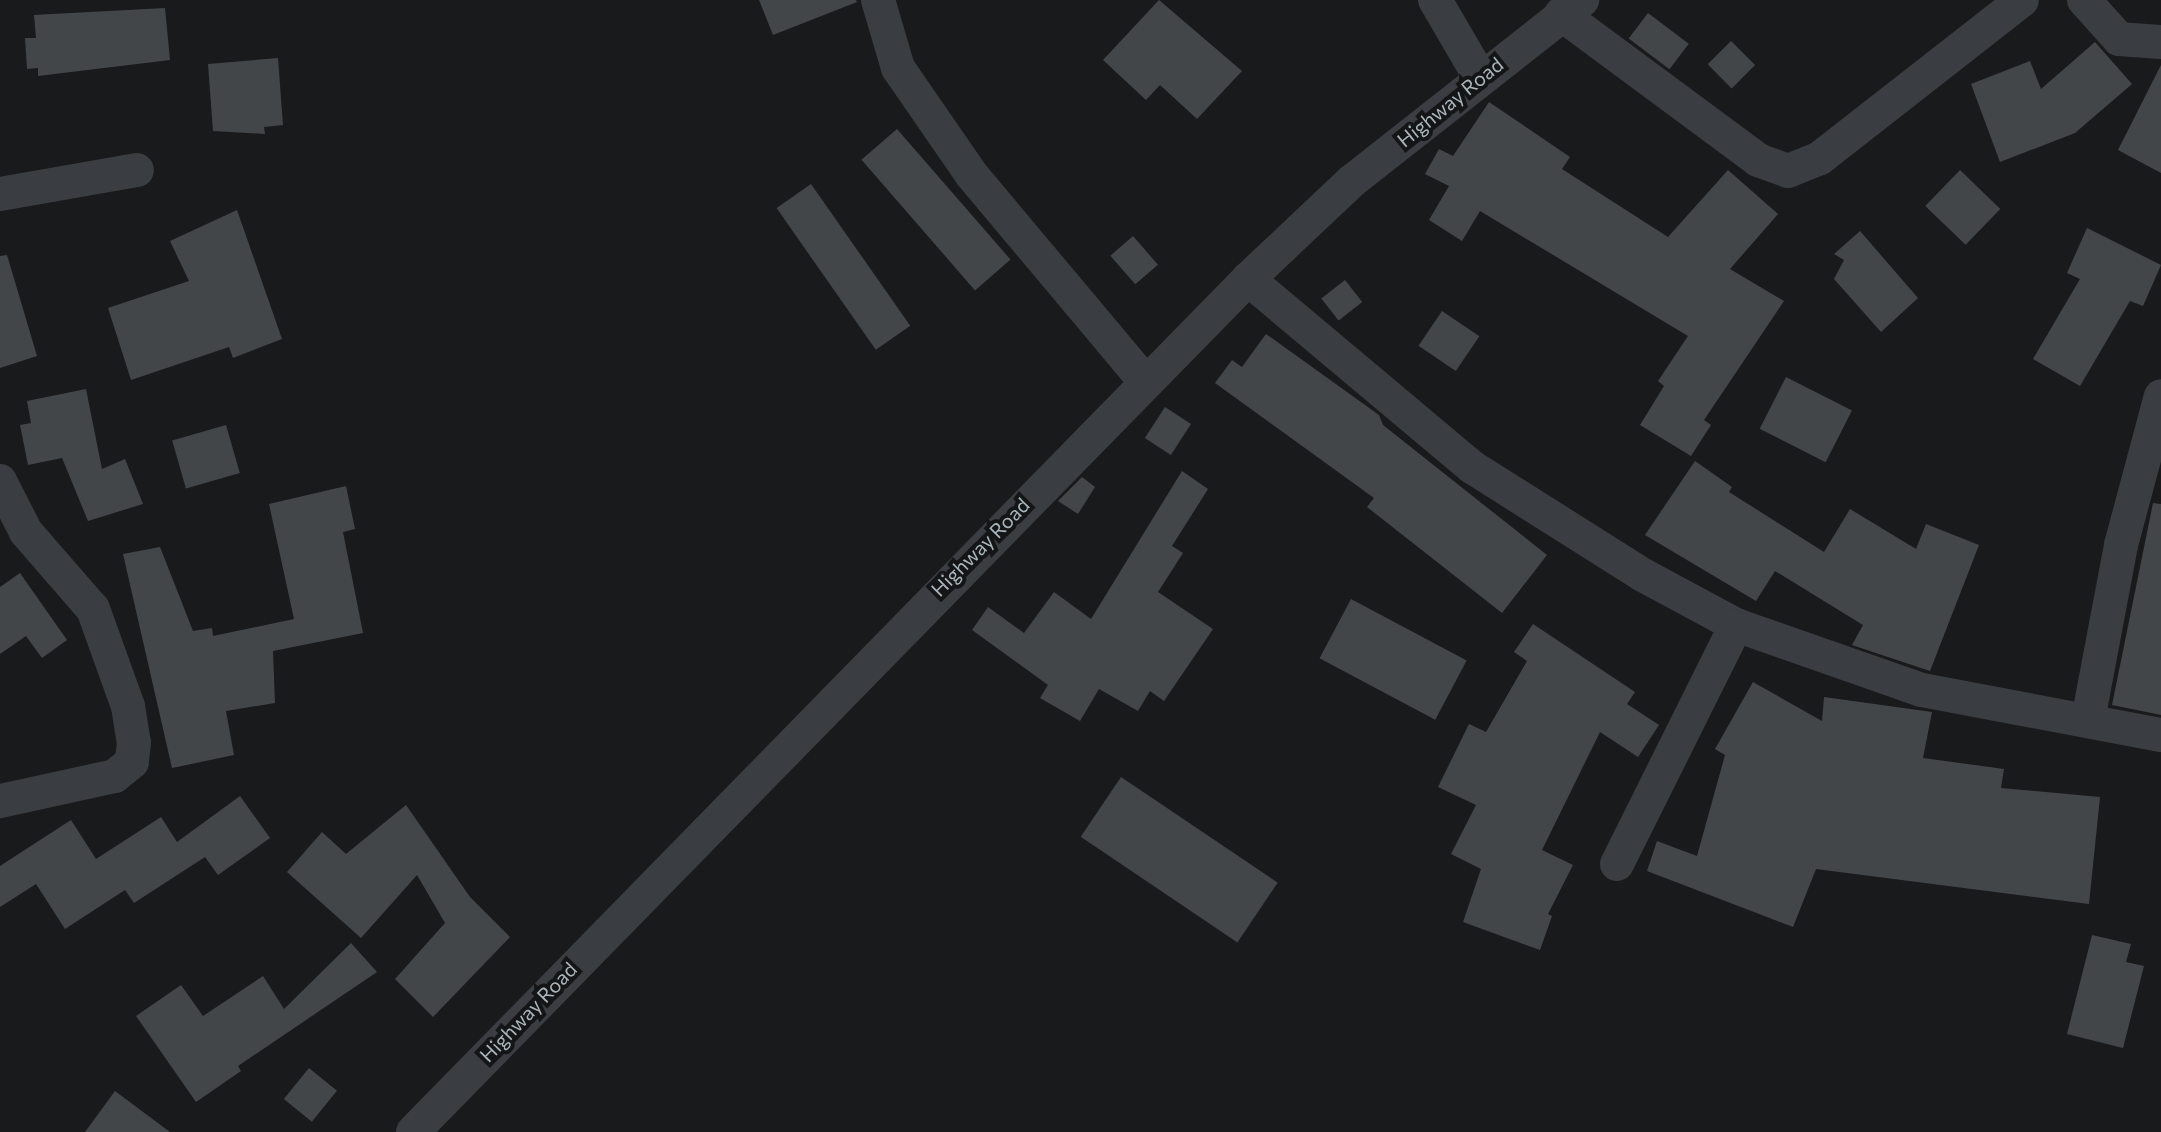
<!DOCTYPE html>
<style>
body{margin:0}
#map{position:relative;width:2161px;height:1132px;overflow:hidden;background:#191a1c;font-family:Commissioner,sans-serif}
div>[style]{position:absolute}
.building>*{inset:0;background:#434649;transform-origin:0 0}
.minor>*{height:34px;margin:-17px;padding:0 17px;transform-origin:17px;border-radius:17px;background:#3a3d41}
span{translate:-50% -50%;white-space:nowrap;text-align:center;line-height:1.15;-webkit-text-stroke:8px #141517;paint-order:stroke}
.street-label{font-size:20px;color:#aab6bc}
</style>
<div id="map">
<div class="building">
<i style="clip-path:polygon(759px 0,856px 0,857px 2px,773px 35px)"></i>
<i style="clip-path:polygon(1159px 0,1242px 71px,1197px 119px,1160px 85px,1146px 100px,1103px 60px)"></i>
<i style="clip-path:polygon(165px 8px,170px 60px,38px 76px,38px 68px,27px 69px,25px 38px,36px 38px,34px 15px)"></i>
<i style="left:1648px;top:13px;width:51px;height:32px;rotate:37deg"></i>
<i style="left:1731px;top:41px;width:34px;height:33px;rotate:45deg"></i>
<i style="clip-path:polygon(2095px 42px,2132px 84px,2075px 133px,2000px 162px,1971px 84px,2030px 61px,2041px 89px)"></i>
<i style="clip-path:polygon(278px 58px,283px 125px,264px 127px,265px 134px,213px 131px,208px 64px)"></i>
<i style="clip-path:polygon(2161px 65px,2161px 173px,2118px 150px)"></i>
<i style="clip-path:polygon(1489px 102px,1570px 157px,1562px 169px,1668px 237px,1728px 170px,1778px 214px,1730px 269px,1784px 301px,1704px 420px,1711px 425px,1691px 456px,1640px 425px,1664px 386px,1658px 381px,1688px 336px,1480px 211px,1462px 241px,1429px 220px,1449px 186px,1425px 174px,1439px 149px,1453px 156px)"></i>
<i style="left:897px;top:129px;width:173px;height:47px;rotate:49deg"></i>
<i style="left:1960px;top:170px;width:56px;height:50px;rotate:44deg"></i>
<i style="left:811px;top:184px;width:173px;height:42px;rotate:55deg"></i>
<i style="clip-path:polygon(237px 210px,282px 339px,233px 358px,229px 347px,131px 380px,108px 308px,189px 281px,170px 241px)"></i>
<i style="clip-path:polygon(2087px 228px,2161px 265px,2143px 306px,2130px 301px,2080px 386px,2033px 359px,2080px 279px,2067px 273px)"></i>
<i style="clip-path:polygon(1860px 231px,1918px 298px,1881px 332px,1834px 279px,1844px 260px,1834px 254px)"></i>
<i style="left:1133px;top:236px;width:38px;height:30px;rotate:49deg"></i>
<i style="clip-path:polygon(7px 255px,37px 356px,0 368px,0 256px)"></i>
<i style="left:1345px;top:280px;width:28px;height:30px;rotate:52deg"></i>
<i style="left:1442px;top:311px;width:45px;height:42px;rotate:34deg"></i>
<i style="clip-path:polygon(1266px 334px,1379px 415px,1383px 425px,1547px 555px,1502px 613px,1367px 507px,1374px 498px,1215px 383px,1232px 360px,1242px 367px)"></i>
<i style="left:1786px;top:377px;width:74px;height:58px;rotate:27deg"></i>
<i style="clip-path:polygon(86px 389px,102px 469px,125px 459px,143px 504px,88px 521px,62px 458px,28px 465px,20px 425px,31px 423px,27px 401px)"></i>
<i style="left:1165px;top:407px;width:31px;height:37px;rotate:33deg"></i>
<i style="left:226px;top:425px;width:50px;height:56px;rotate:74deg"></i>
<i style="clip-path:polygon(1695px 461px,1732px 487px,1729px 492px,1824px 552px,1850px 509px,1916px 549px,1926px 524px,1979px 545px,1930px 671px,1852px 645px,1863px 625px,1775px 571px,1756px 601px,1645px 535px)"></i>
<i style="clip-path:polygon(1182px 471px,1208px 489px,1172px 546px,1183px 553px,1158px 592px,1213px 629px,1164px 701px,1150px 691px,1138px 711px,1099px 689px,1080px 721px,1040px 698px,1048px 685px,972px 630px,988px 607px,1024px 633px,1054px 592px,1091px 619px)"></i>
<i style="clip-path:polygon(1082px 477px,1095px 487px,1078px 514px,1058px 501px)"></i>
<i style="clip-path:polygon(346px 486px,355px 529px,343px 532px,363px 633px,273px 651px,275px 703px,226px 711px,234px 755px,172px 768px,123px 554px,160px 547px,193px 631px,212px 628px,213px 636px,294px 619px,269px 504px)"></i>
<i style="clip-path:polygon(2153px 503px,2161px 504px,2161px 715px,2112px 705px)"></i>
<i style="clip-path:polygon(20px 573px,67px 640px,42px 658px,26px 636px,0 654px,0 587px)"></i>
<i style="left:1351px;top:599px;width:131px;height:67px;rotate:28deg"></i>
<i style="clip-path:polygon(1533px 624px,1635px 692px,1627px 704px,1659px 725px,1638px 757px,1600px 732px,1542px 850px,1573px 865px,1548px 914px,1552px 916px,1540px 950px,1463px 922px,1481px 869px,1451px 854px,1476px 805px,1438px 787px,1469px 724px,1486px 732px,1527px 661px,1514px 652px)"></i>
<i style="clip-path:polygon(1753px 682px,1822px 721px,1824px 697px,1932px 712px,1923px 758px,2004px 769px,2001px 788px,2100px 797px,2089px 904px,1816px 869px,1793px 927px,1647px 871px,1657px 841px,1697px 856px,1725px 755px,1715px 749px)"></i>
<i style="left:1121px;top:777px;width:189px;height:72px;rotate:34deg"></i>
<i style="clip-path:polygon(240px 796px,270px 838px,218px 875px,205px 857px,134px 903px,125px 890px,65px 929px,36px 884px,0 907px,0 866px,71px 820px,96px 859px,161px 817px,177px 842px)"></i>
<i style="clip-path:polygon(406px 805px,470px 897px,510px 937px,433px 1017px,395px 979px,445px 923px,417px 875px,361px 938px,287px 872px,322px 832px,346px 854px)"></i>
<i style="clip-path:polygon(2092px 935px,2131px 944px,2126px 962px,2144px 966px,2123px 1048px,2067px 1034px)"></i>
<i style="clip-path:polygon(351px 943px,377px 972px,238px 1066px,241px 1071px,196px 1102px,136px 1016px,181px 985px,203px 1016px,263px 976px,284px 1009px)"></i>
<i style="left:309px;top:1068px;width:36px;height:40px;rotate:39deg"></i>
<i style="clip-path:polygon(115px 1091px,170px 1132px,85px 1132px)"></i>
</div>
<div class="minor">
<i style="left:878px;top:0;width:71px;rotate:73.6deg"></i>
<i style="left:898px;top:68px;width:129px;rotate:55.4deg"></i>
<i style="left:971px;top:174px;width:270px;rotate:50deg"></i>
<i style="left:1435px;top:0;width:89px;rotate:59.7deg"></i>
<i style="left:2084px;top:0;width:52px;rotate:48.1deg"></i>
<i style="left:2119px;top:39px;width:42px;rotate:4.1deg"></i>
<i style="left:1561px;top:14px;width:245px;rotate:36.5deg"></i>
<i style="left:1758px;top:160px;width:32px;rotate:20deg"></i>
<i style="left:1788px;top:171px;width:35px;rotate:-22deg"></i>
<i style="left:1820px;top:158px;width:256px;rotate:-38deg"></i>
<i style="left:0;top:194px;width:139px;rotate:-9.9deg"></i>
<i style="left:1248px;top:279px;width:292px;rotate:40deg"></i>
<i style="left:1472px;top:467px;width:202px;rotate:32.3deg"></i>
<i style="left:1643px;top:575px;width:106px;rotate:28.3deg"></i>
<i style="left:1736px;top:625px;width:197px;rotate:19.3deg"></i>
<i style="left:1922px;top:690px;width:243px;rotate:10.7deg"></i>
<i style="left:0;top:481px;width:57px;rotate:63deg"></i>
<i style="left:26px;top:532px;width:102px;rotate:49deg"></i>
<i style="left:93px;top:609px;width:103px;rotate:70.2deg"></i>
<i style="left:128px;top:706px;width:36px;rotate:81deg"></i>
<i style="left:134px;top:742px;width:20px;rotate:96deg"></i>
<i style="left:132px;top:762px;width:22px;rotate:141deg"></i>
<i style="left:115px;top:776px;width:118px;rotate:167.7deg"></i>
<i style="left:2088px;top:720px;width:178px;rotate:-79.3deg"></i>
<i style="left:2121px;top:545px;width:154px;rotate:-75deg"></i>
<i style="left:1617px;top:864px;width:267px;rotate:-63.5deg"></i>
<i style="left:413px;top:1132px;width:1194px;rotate:-45.61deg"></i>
<i style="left:1248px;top:279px;width:143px;rotate:-43.3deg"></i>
<i style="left:1352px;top:181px;width:293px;rotate:-38.2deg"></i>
</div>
<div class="street-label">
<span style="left:1450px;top:102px;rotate:-39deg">Highway Road</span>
<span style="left:980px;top:547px;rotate:-45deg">Highway Road</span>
<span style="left:528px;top:1012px;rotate:-46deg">Highway Road</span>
</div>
</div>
